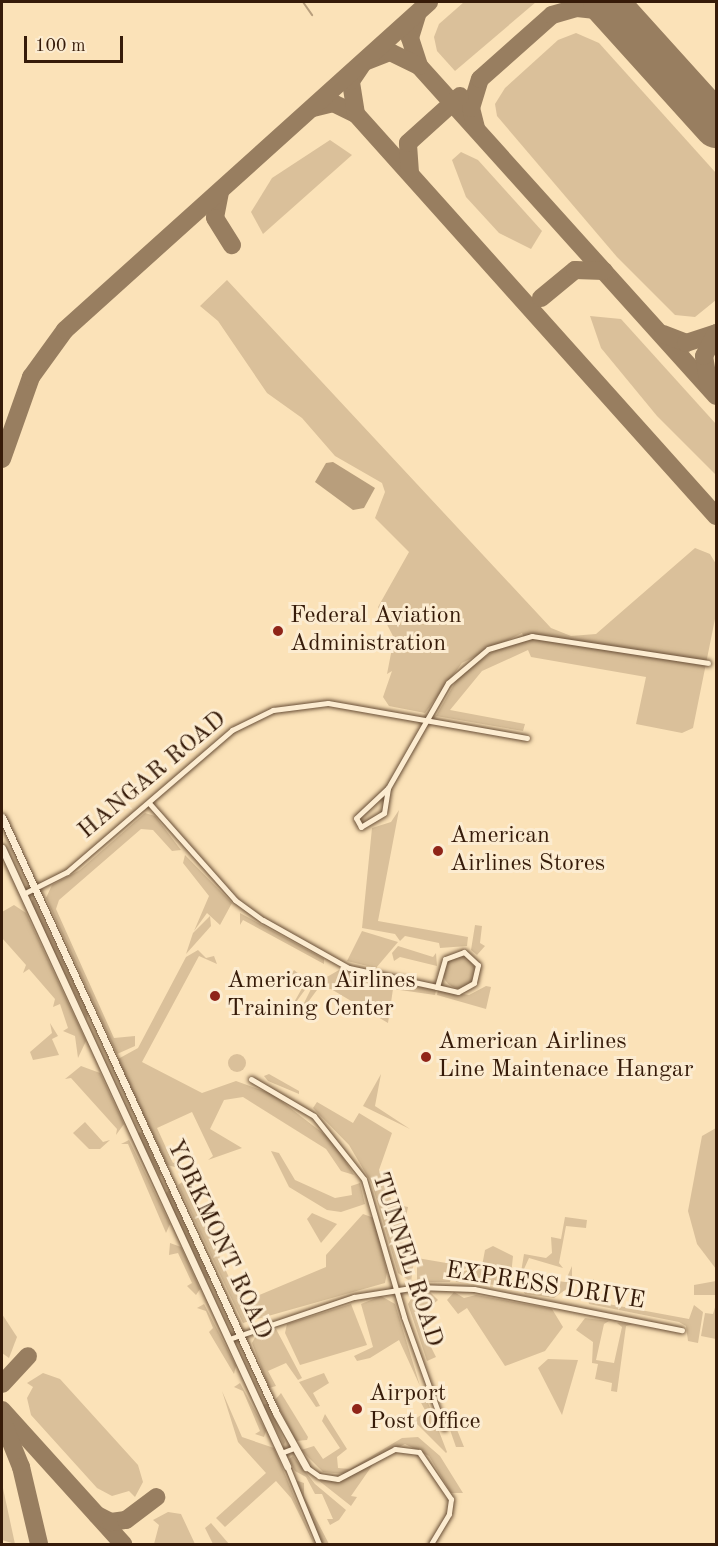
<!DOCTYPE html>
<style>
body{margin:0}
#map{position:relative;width:718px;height:1546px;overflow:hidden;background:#fbe2b8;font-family:"Old Standard TT",serif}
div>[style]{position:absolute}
.green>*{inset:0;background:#dac09a}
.round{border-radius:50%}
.water>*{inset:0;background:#b89e7c}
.stream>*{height:2px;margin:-1px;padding:0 1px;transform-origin:1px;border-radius:1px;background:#b89e7c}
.taxiway>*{height:18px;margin:-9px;padding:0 9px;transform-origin:9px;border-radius:9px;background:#987e60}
.runway>*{height:45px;margin:-22.5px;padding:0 22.5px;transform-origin:22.5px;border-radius:22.5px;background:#987e60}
.roads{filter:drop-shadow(0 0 2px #674d35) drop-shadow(0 0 2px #674d35)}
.minor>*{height:5px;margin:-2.5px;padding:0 2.5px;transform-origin:2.5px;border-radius:2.5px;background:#fcecd1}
.tertiary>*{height:7px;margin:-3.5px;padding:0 3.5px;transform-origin:3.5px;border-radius:3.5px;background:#fcecd1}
.dots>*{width:16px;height:16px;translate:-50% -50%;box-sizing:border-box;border:3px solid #fcecd1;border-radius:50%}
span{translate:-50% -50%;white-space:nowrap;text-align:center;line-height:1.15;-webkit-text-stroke:6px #fcecd1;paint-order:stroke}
.poi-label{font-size:24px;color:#361b09}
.left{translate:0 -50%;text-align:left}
.street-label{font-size:24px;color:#361b09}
.frame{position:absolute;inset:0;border:3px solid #361b09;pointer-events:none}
.scale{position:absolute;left:24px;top:36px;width:99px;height:27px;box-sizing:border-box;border:3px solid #361b09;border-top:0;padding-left:8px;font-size:18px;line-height:21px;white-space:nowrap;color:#361b09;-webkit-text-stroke:4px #fcecd1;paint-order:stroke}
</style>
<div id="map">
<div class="green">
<i style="clip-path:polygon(464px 2px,536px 2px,455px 71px,437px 51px,434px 37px,439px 24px)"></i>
<i style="clip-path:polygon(576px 33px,599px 43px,716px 173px,716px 300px,695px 317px,675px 315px,617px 257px,497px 116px,495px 104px,505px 88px,558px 40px)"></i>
<i style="clip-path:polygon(330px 140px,352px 155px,263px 234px,251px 212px,272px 178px)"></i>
<i style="clip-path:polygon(461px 152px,478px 160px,542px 231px,531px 249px,499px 233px,466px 197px,452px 160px)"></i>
<i style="clip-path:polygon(227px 280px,551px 628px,571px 636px,596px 634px,695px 548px,710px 554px,716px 564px,716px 614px,693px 728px,682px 733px,636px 724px,646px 677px,531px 657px,528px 650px,482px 671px,450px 710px,525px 724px,523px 731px,436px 716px,460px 674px,497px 649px,525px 641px,522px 633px,462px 663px,425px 713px,389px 706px,383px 697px,392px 671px,387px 674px,394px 638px,378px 607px,409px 552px,375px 518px,385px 492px,382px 483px,335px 456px,302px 418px,267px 393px,218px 321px,200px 306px)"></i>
<i style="clip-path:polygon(590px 316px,621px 319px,716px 424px,716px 475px,657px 416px,601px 348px)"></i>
<i style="clip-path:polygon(399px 810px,378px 921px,468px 937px,467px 946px,440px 948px,439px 943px,405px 936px,400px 941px,395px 934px,362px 928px,372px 828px,391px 822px)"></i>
<i style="clip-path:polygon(145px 813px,155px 816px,181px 850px,172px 851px,153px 830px,141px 829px,59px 900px,56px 909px,114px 1038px,135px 1036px,135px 1046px,117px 1054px,46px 898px,52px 885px,80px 870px)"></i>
<i style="clip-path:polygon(185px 855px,232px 903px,220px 925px,207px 913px,194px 931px,209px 896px,183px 863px)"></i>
<i style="clip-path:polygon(33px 898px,88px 1013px,87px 1019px,31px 905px)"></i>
<i style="clip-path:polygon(14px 905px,26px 913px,86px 1041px,78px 1058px,75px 1036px,63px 1031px,68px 1028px,60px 1004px,53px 1007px,55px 999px,29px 969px,23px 973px,26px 965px,2px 938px,2px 912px)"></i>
<i style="clip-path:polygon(240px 913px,324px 959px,324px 964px,243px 920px,240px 925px)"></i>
<i style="clip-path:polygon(210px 916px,211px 926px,186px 954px,193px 933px)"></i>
<i style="clip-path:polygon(475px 925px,482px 926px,480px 943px,485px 946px,477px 955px,471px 950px)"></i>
<i style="clip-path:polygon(362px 931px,398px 942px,376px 968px,347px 961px)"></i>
<i style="clip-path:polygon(398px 946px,433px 957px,436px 953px,437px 966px,400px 957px,394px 961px,392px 953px)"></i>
<i style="clip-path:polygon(198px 950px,206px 958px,214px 956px,217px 964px,199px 956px,142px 1062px,202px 1093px,236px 1081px,272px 1094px,333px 1141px,354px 1175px,341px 1171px,326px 1149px,243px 1097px,224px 1100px,210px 1129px,242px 1148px,208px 1160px,213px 1156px,192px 1112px,157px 1128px,173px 1163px,179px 1161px,183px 1169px,167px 1165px,118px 1059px,138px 1048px,186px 957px)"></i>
<i class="round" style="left:443px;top:956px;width:32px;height:32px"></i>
<i style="clip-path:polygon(294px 970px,310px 983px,288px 1013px,305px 983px,291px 975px)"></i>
<i style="clip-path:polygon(339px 970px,436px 990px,435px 995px,393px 989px,388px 1023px,331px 989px,317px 990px,297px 1017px,313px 985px)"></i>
<i style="clip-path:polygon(486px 986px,491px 987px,486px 1009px,437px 995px,438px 990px,469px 995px)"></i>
<i style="clip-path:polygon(50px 1023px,58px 1036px,52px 1039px,59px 1055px,33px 1060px,30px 1052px,52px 1033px)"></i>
<i class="round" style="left:228px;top:1054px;width:18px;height:18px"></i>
<i style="clip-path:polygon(81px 1066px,100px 1073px,124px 1124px,116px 1135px,117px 1129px,71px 1078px,65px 1079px)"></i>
<i style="clip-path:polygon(269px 1074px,299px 1091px,299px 1094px,268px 1081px,264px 1076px)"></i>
<i style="clip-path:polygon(381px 1074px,375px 1106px,410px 1129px,363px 1106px)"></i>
<i style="clip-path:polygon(317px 1102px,353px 1123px,359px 1113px,392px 1133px,379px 1170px,393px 1204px,408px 1207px,401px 1242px,416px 1246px,411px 1282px,398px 1273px,372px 1184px,349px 1145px,313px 1108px)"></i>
<i style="clip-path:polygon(85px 1122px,103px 1142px,110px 1140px,100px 1149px,89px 1149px,73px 1133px)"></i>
<i style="clip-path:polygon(716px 1128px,716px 1269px,697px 1244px,688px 1211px,702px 1136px)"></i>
<i style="clip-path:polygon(142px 1132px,161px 1174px,160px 1177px,137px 1133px)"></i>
<i style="clip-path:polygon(129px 1140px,170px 1224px,166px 1233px,128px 1144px,121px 1144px)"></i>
<i style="clip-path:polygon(271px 1151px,279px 1153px,295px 1180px,335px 1198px,352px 1195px,351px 1186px,360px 1183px,365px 1204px,341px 1212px,327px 1210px,289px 1187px)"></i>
<i style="clip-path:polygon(191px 1176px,195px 1180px,187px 1185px,247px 1317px,253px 1314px,252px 1298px,326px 1267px,326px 1255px,363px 1214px,374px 1218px,387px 1272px,385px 1283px,243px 1323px,178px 1185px)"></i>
<i style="clip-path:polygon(169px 1190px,209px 1277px,207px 1281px,165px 1194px)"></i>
<i style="clip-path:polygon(312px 1213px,337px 1224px,321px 1243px,307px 1219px)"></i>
<i style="clip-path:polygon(565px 1217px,587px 1220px,586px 1228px,566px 1226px,559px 1263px,563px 1268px,529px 1258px,524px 1269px,526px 1276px,565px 1282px,572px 1266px,572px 1285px,554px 1298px,525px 1294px,519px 1284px,524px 1254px,546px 1258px,552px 1253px,551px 1237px,561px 1239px)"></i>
<i style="clip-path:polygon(170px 1243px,181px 1247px,200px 1289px,196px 1295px,187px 1286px,192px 1283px,178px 1253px,169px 1255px)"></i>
<i style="clip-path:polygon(493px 1246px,513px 1256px,510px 1286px,456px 1282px,454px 1274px,482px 1266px,485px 1250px)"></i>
<i style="clip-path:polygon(417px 1258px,470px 1267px,453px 1272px,450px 1282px,417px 1282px)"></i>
<i style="clip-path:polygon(594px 1279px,592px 1301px,689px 1319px,694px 1305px,703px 1312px,698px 1343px,688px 1341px,686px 1326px,679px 1322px,589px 1304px,585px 1286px)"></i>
<i style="clip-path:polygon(716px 1281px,716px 1295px,694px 1295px,694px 1285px)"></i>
<i style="clip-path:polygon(430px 1292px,438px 1300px,417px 1319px,436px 1357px,427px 1361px,408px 1304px,414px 1294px)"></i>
<i style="clip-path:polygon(454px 1292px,464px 1298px,476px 1295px,552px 1309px,563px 1327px,545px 1351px,505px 1366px,467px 1308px,458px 1314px,447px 1300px)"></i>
<i style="clip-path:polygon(381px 1296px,395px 1304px,420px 1386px,399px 1340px,370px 1358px,357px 1361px,354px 1356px,373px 1347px,361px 1304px)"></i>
<i style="clip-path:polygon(204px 1304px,236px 1366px,234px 1374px,209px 1332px,213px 1328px,206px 1311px,197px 1308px)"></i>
<i style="clip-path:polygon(351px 1304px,367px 1345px,300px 1365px,285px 1333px,287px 1324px)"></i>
<i style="clip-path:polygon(716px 1304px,716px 1339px,701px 1336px,705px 1313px,713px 1314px)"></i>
<i style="clip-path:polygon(2px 1314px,17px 1337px,9px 1358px,2px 1353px)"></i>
<i style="clip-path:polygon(585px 1318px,609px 1321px,604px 1324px,596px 1360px,614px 1363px,622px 1327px,617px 1323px,634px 1324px,626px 1326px,617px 1392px,611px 1391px,612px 1383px,595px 1379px,598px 1364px,592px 1363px,593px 1342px,576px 1330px)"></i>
<i style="clip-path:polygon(276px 1329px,302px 1378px,298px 1380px,286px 1363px,268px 1371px,276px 1386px,269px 1388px,252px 1343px,257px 1334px)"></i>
<i style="clip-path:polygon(548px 1359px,578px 1360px,562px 1415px,538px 1368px)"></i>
<i style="clip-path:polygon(43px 1373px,60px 1379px,138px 1465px,143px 1482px,135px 1497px,129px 1491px,112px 1496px,97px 1488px,31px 1415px,27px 1398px,33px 1387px,27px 1383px)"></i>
<i style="clip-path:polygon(324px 1373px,329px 1383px,313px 1393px,320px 1406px,316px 1407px,299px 1382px)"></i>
<i style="clip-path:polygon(240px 1383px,266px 1431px,264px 1437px,255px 1434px,260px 1431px,243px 1391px,234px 1387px)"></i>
<i style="clip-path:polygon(222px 1391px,242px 1437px,274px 1448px,314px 1544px,291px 1498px,276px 1481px,225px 1527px,216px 1518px,266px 1473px,238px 1442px)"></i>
<i style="clip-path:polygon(281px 1393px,308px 1437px,307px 1440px,296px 1441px,275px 1400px)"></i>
<i style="clip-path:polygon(425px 1395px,447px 1452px,446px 1453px,413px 1420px,426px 1412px,419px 1399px)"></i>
<i style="clip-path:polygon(268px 1403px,285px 1442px,284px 1445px,263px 1405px)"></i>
<i style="clip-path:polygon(443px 1410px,449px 1410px,464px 1447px,456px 1447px)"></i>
<i style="clip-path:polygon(325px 1414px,347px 1449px,337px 1457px,338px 1468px,350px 1469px,402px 1438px,418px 1437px,440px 1456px,463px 1493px,451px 1493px,429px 1456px,405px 1444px,345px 1474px,323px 1472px,301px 1450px,314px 1446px,323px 1459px,340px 1448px,322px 1421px)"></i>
<i style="clip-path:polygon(293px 1456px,315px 1484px,346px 1510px,339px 1520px,330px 1525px,327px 1519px,333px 1519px,322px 1494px,315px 1494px,306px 1477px,295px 1471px,289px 1459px)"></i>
<i style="clip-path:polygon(376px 1460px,351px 1496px,357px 1497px,351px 1506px,318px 1480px,344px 1480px)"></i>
<i style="clip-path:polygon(295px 1480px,304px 1483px,304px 1496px,329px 1544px,322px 1544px)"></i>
<i style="clip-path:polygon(2px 1483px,4px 1493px,15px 1544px,2px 1540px)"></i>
<i style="clip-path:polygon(168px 1512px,181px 1514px,195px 1544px,154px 1544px,159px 1525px,153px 1520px)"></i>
<i style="clip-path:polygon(211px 1523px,229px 1544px,213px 1544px,205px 1528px)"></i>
</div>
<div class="water">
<i style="clip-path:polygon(333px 462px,375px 488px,364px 508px,353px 510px,315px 482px,326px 463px)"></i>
</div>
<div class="stream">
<i style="left:303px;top:2px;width:16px;rotate:55deg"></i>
</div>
<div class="taxiway">
<i style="left:417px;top:15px;width:24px;rotate:107deg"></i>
<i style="left:410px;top:38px;width:29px;rotate:72deg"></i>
<i style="left:419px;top:66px;width:444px;rotate:48deg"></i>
<i style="left:313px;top:108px;width:21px;rotate:-14deg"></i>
<i style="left:333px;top:103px;width:25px;rotate:26deg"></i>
<i style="left:356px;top:114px;width:540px;rotate:48.15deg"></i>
<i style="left:356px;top:114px;width:33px;rotate:-99deg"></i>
<i style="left:351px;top:81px;width:23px;rotate:-56deg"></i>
<i style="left:364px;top:62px;width:28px;rotate:-21deg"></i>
<i style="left:390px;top:52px;width:32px;rotate:26deg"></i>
<i style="left:476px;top:128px;width:21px;rotate:-104deg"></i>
<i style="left:471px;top:108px;width:30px;rotate:-73deg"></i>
<i style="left:480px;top:79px;width:96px;rotate:-41.6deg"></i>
<i style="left:552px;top:15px;width:26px;rotate:-16deg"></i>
<i style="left:577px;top:8px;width:28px;rotate:6deg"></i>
<i style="left:605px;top:11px;width:41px;rotate:39.1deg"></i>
<i style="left:410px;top:173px;width:30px;rotate:-94deg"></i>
<i style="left:408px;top:143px;width:70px;rotate:-42.1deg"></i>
<i style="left:220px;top:192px;width:26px;rotate:101deg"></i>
<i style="left:215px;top:218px;width:32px;rotate:58deg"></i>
<i style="left:541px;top:298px;width:44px;rotate:-39.5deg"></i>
<i style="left:575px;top:270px;width:29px;rotate:2deg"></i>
<i style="left:663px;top:334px;width:25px;rotate:21deg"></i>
<i style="left:686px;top:343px;width:32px;rotate:-18deg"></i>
<i style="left:709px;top:387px;width:31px;rotate:-99deg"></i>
<i style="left:704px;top:356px;width:26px;rotate:-62deg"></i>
<i style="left:2px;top:459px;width:87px;rotate:-70.5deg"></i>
<i style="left:31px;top:377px;width:58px;rotate:-54.1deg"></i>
<i style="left:65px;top:330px;width:490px;rotate:-42deg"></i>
<i style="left:2px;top:1384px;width:38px;rotate:-47deg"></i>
<i style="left:2px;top:1410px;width:181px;rotate:47.9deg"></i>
<i style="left:2px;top:1420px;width:51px;rotate:68deg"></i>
<i style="left:21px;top:1467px;width:79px;rotate:76.8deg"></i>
<i style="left:97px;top:1515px;width:16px;rotate:27deg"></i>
<i style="left:111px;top:1522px;width:15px;rotate:-8deg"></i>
<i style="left:126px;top:1520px;width:38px;rotate:-37deg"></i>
</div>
<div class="runway">
<i style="left:605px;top:2px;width:166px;rotate:47.9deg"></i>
</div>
<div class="roads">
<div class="minor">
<i style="left:388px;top:788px;width:25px;rotate:99deg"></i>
<i style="left:384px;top:813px;width:27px;rotate:149deg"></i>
<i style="left:361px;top:827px;width:10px;rotate:-119deg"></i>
<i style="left:356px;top:818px;width:44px;rotate:-43.2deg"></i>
<i style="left:388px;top:788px;width:121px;rotate:-60.3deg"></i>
<i style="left:448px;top:683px;width:52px;rotate:-40.4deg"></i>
<i style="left:488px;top:649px;width:46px;rotate:-16.5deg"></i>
<i style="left:532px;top:636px;width:178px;rotate:8.7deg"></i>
<i style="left:149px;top:803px;width:130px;rotate:48.4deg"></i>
<i style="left:235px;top:900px;width:34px;rotate:36deg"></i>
<i style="left:263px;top:920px;width:98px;rotate:29.2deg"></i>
<i style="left:349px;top:968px;width:90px;rotate:12.2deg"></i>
<i style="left:23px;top:894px;width:49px;rotate:-26.6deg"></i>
<i style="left:67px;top:872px;width:218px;rotate:-40.7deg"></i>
<i style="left:232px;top:730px;width:46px;rotate:-26deg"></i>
<i style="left:273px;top:710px;width:55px;rotate:-7.3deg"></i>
<i style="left:328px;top:703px;width:202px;rotate:10deg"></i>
<i style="left:464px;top:952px;width:19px;rotate:43deg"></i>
<i style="left:478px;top:965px;width:18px;rotate:103deg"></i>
<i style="left:474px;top:983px;width:18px;rotate:151deg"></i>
<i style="left:458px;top:992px;width:22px;rotate:-167deg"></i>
<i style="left:437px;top:987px;width:29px;rotate:-74deg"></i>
<i style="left:445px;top:959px;width:20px;rotate:-20deg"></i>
<i style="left:251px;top:1079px;width:73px;rotate:30.4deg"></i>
<i style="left:314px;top:1116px;width:80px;rotate:51.6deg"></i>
<i style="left:364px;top:1179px;width:144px;rotate:73.8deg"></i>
<i style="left:404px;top:1317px;width:118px;rotate:70.2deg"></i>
<i style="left:229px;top:1339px;width:132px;rotate:-18.6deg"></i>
<i style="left:354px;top:1297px;width:64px;rotate:-9deg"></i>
<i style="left:417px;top:1287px;width:57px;rotate:2deg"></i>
<i style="left:474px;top:1289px;width:212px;rotate:11.2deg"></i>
<i style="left:281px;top:1453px;width:14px;rotate:-21deg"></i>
<i style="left:287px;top:1466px;width:84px;rotate:67.7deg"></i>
<i style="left:306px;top:1467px;width:16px;rotate:35deg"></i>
<i style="left:319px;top:1476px;width:19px;rotate:9deg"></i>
<i style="left:338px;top:1479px;width:64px;rotate:-27.8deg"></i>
<i style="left:395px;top:1449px;width:24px;rotate:7deg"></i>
<i style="left:419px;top:1452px;width:57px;rotate:55.8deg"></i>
<i style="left:451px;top:1499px;width:15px;rotate:98deg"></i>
<i style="left:449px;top:1514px;width:35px;rotate:121deg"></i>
</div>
<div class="tertiary">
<i style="left:2px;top:817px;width:656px;rotate:65.31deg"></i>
<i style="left:276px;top:1413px;width:62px;rotate:60.9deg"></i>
<i style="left:2px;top:848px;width:681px;rotate:65.24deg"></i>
</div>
</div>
<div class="dots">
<i style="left:278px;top:631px;background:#8f2418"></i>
<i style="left:438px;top:851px;background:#8f2418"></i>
<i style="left:215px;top:996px;background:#8f2418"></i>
<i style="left:426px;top:1057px;background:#8f2418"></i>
<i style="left:357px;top:1409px;background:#8f2418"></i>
</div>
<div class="poi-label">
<span class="left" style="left:290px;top:631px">Federal Aviation<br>Administration</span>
<span class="left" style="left:450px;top:851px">American<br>Airlines Stores</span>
<span class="left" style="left:227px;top:996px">American Airlines<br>Training Center</span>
<span class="left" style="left:438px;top:1057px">American Airlines<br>Line Maintenace Hangar</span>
<span class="left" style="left:369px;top:1409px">Airport<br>Post Office</span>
</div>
<div class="street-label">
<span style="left:153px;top:776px;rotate:-40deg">HANGAR ROAD</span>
<span style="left:218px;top:1240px;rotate:65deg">YORKMONT ROAD</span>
<span style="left:406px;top:1260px;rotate:72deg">TUNNEL ROAD</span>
<span style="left:545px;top:1287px;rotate:9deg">EXPRESS DRIVE</span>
</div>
<div class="frame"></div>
<div class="scale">100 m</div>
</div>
